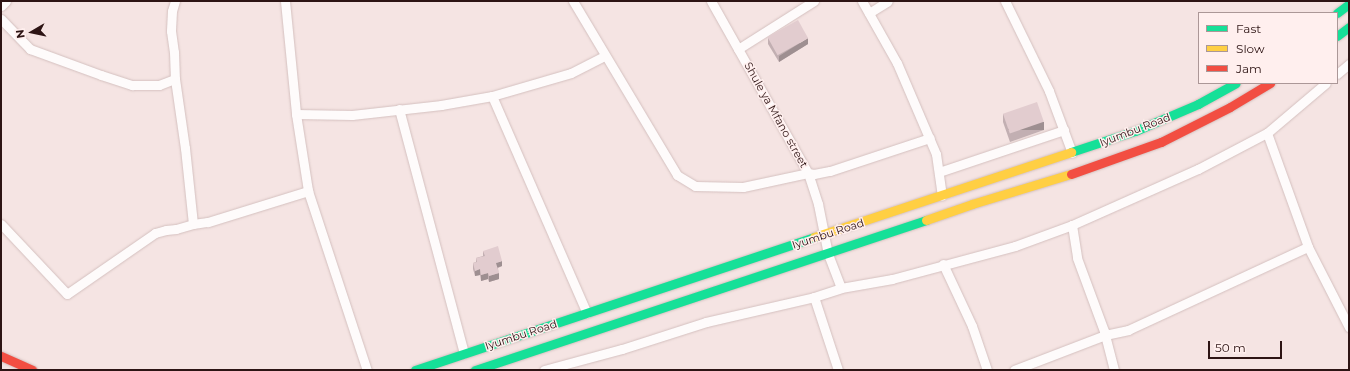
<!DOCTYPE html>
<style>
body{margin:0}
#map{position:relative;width:1350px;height:371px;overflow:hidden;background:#f5e4e3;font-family:Montserrat,sans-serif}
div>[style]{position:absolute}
.roads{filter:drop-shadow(0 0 1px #d4c0bf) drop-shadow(0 0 1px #d4c0bf)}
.street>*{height:9px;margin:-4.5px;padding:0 4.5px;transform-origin:4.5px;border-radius:4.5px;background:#fefbfb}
.fast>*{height:9px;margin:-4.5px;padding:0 4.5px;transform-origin:4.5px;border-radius:4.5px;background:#16e098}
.slow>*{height:9px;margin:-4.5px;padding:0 4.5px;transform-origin:4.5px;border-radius:4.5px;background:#ffcf43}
.jam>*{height:9px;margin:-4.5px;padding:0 4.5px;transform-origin:4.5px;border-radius:4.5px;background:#f24e42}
.wall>*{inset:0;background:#c2afb2}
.shaded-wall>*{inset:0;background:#9e8f91;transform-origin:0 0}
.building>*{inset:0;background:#e2cccf;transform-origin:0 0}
span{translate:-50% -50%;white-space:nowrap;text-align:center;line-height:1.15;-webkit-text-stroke:3px #ffefee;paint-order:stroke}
.street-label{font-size:11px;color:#2d1414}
.frame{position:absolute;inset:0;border:2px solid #2d1414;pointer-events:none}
.legend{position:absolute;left:1198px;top:12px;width:140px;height:72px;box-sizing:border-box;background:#ffefee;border:1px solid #ab9797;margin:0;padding:5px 7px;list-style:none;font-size:12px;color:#2d1414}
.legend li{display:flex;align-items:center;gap:8px;height:20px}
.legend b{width:20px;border:1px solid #ab9797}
.north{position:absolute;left:12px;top:12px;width:40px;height:40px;-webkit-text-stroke:3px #ffefee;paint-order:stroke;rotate:261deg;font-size:11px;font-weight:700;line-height:16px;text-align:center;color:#2d1414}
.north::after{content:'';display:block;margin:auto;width:14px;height:18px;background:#2d1414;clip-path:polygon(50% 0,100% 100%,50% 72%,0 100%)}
.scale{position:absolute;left:1208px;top:341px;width:74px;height:18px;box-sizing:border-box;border:2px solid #2d1414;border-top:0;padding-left:5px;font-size:12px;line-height:14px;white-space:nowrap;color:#2d1414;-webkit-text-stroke:3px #ffefee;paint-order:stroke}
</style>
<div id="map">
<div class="roads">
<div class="street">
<i style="left:175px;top:1px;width:10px;rotate:107deg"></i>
<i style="left:172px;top:11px;width:20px;rotate:93deg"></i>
<i style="left:171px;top:31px;width:21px;rotate:82deg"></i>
<i style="left:174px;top:52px;width:27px;rotate:88deg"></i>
<i style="left:175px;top:79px;width:70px;rotate:81.8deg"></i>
<i style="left:185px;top:148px;width:76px;rotate:84deg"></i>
<i style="left:193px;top:224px;width:15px;rotate:-8deg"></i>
<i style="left:208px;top:222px;width:105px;rotate:-17.2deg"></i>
<i style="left:285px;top:1px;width:114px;rotate:84.4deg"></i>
<i style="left:296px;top:114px;width:56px;rotate:1deg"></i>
<i style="left:352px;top:115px;width:90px;rotate:-6.4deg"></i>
<i style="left:441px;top:105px;width:52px;rotate:-10deg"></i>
<i style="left:492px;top:96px;width:82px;rotate:-16.2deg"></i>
<i style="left:571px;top:73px;width:38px;rotate:-27deg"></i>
<i style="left:573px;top:1px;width:203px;rotate:59.1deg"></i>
<i style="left:677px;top:175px;width:21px;rotate:31deg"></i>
<i style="left:695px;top:186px;width:48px;rotate:1.2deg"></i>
<i style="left:743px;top:187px;width:66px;rotate:-12.2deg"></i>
<i style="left:808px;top:173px;width:6px;rotate:9deg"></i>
<i style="left:814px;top:174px;width:16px;rotate:-11deg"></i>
<i style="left:830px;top:171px;width:105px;rotate:-18.3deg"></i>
<i style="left:711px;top:1px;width:197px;rotate:60.6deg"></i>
<i style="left:808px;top:173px;width:33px;rotate:72deg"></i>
<i style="left:818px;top:204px;width:51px;rotate:78.7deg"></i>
<i style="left:828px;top:254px;width:36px;rotate:69deg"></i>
<i style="left:862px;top:1px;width:71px;rotate:60.6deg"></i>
<i style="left:897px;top:63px;width:99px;rotate:66.8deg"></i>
<i style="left:936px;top:154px;width:42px;rotate:81.9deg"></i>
<i style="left:1005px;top:1px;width:100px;rotate:63.9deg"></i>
<i style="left:1049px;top:91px;width:66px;rotate:69.6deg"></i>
<i style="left:1px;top:6px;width:7px;rotate:-45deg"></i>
<i style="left:869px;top:13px;width:22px;rotate:-32deg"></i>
<i style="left:1px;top:19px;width:42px;rotate:46deg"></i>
<i style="left:30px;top:49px;width:76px;rotate:20.1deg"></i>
<i style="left:101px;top:75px;width:33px;rotate:18deg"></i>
<i style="left:132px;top:85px;width:27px"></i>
<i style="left:159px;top:85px;width:17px;rotate:-21deg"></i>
<i style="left:738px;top:49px;width:90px;rotate:-32.3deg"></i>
<i style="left:1337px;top:74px;width:16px;rotate:-40deg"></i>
<i style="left:492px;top:96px;width:237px;rotate:66.4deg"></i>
<i style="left:399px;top:109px;width:253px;rotate:75.1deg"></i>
<i style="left:296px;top:114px;width:78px;rotate:81.1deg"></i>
<i style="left:308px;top:191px;width:188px;rotate:71.8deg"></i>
<i style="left:1267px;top:133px;width:121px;rotate:70.2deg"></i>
<i style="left:1308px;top:247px;width:90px;rotate:62.9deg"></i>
<i style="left:939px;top:172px;width:132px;rotate:-18.6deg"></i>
<i style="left:1px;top:224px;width:96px;rotate:46.7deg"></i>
<i style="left:67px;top:294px;width:107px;rotate:-34.7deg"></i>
<i style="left:155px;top:233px;width:11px;rotate:-15deg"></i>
<i style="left:166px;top:230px;width:10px;rotate:-6deg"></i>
<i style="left:176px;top:229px;width:18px;rotate:-16deg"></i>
<i style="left:1072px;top:225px;width:33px;rotate:81deg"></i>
<i style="left:1077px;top:258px;width:78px;rotate:69.7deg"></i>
<i style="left:1104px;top:331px;width:40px;rotate:75.6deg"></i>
<i style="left:943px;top:264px;width:68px;rotate:64.9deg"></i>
<i style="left:972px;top:326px;width:46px;rotate:71.2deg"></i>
<i style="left:814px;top:297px;width:77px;rotate:71.8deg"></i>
<i style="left:544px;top:370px;width:81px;rotate:-15.1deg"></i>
<i style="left:622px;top:349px;width:88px;rotate:-17.8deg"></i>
<i style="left:706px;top:322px;width:111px;rotate:-13deg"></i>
<i style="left:814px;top:297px;width:28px;rotate:-18deg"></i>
<i style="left:841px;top:288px;width:52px;rotate:-10deg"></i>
<i style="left:892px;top:279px;width:127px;rotate:-15deg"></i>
<i style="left:1015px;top:246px;width:61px;rotate:-20.2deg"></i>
<i style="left:1072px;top:225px;width:138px;rotate:-24deg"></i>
<i style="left:1198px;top:169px;width:78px;rotate:-27.6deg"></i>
<i style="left:1267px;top:133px;width:77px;rotate:-40.3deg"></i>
<i style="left:1014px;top:370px;width:97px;rotate:-21deg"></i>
<i style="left:1105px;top:335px;width:24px;rotate:-12deg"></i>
<i style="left:1128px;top:330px;width:198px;rotate:-24.8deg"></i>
</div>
<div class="fast">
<i style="left:1337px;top:13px;width:15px;rotate:-37deg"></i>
<i style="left:1337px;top:36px;width:15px;rotate:-37deg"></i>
<i style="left:1071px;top:152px;width:67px;rotate:-18.2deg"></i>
<i style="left:1135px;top:131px;width:69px;rotate:-23.2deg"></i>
<i style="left:1198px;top:104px;width:43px;rotate:-28.9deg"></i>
<i style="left:415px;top:370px;width:421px;rotate:-18.4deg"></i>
<i style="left:475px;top:370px;width:475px;rotate:-18.4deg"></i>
</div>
<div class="slow">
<i style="left:926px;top:220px;width:49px;rotate:-19.2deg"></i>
<i style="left:972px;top:204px;width:103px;rotate:-16.9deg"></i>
<i style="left:814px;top:237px;width:271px;rotate:-18.3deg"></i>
</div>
<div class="jam">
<i style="left:1071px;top:174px;width:96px;rotate:-19.6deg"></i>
<i style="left:1161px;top:142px;width:77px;rotate:-26.9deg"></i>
<i style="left:1230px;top:107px;width:47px;rotate:-31deg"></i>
<i style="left:1px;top:356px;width:34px;rotate:24deg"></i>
</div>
</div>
<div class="wall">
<i style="clip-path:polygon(768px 38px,808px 44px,779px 62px,768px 44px)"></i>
<i style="clip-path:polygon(1003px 114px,1044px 130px,1010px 142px,1003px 122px)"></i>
<i style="clip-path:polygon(483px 251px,502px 266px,498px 268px,499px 279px,489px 282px,488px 279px,481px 281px,480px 275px,475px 276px,473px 269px,473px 263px,476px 262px,476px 258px,483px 256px)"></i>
</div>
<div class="shaded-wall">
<i style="clip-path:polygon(808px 38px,808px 44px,779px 62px,779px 56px)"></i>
<i style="left:1044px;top:122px;width:8px;height:36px;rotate:90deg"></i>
<i style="clip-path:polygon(502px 261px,502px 266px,496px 268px,496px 263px)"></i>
<i style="clip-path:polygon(480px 269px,480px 275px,475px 276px,475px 271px)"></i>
<i style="clip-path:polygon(488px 273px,488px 279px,481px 281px,481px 275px)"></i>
<i style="clip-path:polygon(499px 273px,499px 279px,489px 282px,489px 276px)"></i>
</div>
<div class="building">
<i style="left:798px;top:20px;width:21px;height:35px;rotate:61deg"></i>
<i style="left:1037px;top:102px;width:21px;height:36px;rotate:71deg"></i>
<i style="clip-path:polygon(498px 246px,502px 261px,496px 263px,499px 273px,489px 276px,488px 273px,481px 275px,480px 269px,475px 271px,473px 263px,477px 262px,476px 258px,485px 256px,483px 251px)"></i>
</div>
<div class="street-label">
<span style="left:776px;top:115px;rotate:61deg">Shule ya Mfano street</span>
<span style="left:1135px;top:130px;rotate:-21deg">Iyumbu Road</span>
<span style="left:828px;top:234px;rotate:-18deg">Iyumbu Road</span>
<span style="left:521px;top:335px;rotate:-18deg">Iyumbu Road</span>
</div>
<div class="frame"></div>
<ul class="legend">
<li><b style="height:5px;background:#16e098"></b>Fast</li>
<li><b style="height:5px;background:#ffcf43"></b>Slow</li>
<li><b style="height:5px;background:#f24e42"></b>Jam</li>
</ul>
<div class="north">N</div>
<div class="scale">50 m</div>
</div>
